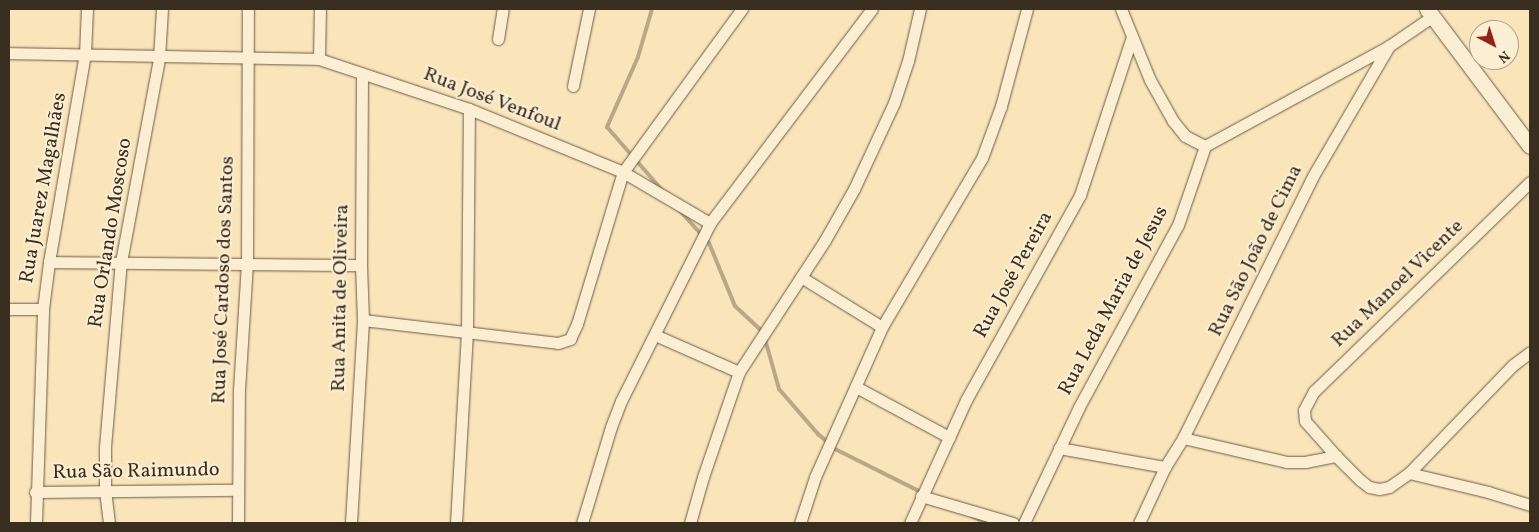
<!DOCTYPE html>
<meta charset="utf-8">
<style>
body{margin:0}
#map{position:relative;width:1539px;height:532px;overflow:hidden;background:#fae5bb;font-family:Vollkorn,serif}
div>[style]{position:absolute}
.stream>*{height:4px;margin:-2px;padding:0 2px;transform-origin:2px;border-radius:2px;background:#b9a787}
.roads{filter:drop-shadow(0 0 1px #6a5c48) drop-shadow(0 0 1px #6a5c48)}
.minor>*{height:11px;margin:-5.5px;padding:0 5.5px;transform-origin:5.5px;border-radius:5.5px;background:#fceed3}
.secondary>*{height:15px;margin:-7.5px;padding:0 7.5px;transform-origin:7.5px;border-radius:7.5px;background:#fceed3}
span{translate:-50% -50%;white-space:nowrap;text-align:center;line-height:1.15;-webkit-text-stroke:4px #fceed3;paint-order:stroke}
.street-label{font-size:20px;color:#3a2e21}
.frame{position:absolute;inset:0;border:10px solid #3a2e21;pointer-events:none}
.north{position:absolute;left:1469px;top:20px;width:50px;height:50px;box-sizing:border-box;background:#fceed3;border:1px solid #aea18c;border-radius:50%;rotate:140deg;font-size:14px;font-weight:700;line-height:20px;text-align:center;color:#3a2e21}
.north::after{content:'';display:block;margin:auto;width:18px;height:22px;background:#8f2418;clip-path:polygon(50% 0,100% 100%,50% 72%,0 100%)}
</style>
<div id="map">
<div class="stream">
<i style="left:652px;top:9px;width:50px;rotate:106.3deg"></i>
<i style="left:638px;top:57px;width:77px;rotate:113.9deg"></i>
<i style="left:607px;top:127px;width:84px;rotate:48.9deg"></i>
<i style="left:681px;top:212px;width:42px;rotate:47.9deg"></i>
<i style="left:709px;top:243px;width:68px;rotate:67.6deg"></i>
<i style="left:735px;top:306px;width:38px;rotate:43deg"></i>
<i style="left:763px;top:332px;width:59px;rotate:74.3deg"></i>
<i style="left:779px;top:389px;width:60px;rotate:49.1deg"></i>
<i style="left:818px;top:434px;width:23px;rotate:41deg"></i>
<i style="left:835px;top:449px;width:98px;rotate:26.6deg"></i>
<i style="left:970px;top:515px;width:18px;rotate:27deg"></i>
</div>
<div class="roads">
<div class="minor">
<i style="left:1121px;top:9px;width:77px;rotate:67.8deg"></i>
<i style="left:1150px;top:80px;width:47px;rotate:60.7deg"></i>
<i style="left:1173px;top:121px;width:19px;rotate:51deg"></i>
<i style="left:1185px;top:136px;width:22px;rotate:27deg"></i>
<i style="left:498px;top:39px;width:30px;rotate:-81deg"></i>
<i style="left:9px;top:53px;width:310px;rotate:1.1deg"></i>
<i style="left:319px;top:59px;width:158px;rotate:18.4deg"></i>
<i style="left:469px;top:109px;width:166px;rotate:22.2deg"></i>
<i style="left:623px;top:172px;width:101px;rotate:30.4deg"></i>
<i style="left:319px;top:59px;width:50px;rotate:-88.9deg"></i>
<i style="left:573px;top:86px;width:79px;rotate:-78.3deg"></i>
<i style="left:1530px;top:182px;width:301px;rotate:135.9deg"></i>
<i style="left:1314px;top:391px;width:21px;rotate:118deg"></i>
<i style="left:1304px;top:410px;width:11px;rotate:85deg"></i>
<i style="left:1305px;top:421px;width:47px;rotate:48.5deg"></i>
<i style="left:1336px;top:456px;width:34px;rotate:45deg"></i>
<i style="left:1360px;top:480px;width:11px;rotate:38deg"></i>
<i style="left:1369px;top:487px;width:10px;rotate:11deg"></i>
<i style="left:1379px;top:489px;width:10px;rotate:-11deg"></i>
<i style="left:1389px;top:487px;width:24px;rotate:-35deg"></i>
<i style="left:1409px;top:473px;width:150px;rotate:-46.1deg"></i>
<i style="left:1513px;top:365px;width:21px;rotate:-37deg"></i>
<i style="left:49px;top:262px;width:312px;rotate:0.6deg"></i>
<i style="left:801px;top:277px;width:95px;rotate:31.7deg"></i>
<i style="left:9px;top:309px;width:34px"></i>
<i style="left:363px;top:320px;width:196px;rotate:6.7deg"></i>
<i style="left:558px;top:343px;width:13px;rotate:-18deg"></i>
<i style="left:570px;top:339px;width:17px;rotate:-65deg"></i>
<i style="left:577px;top:324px;width:159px;rotate:-73.2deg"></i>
<i style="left:623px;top:172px;width:202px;rotate:-53.9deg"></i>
<i style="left:655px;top:335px;width:92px;rotate:23.8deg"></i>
<i style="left:856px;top:387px;width:106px;rotate:28.3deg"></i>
<i style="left:1183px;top:438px;width:107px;rotate:13deg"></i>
<i style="left:1287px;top:462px;width:18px"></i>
<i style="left:1305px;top:462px;width:32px;rotate:-11deg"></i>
<i style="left:1059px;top:448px;width:108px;rotate:10.2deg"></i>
<i style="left:1409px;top:473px;width:81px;rotate:13.5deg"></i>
<i style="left:1488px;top:492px;width:44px;rotate:17.2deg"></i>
<i style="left:35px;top:492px;width:203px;rotate:-0.6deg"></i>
<i style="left:921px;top:496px;width:96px;rotate:16.4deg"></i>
<i style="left:36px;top:523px;width:214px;rotate:-88.1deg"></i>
<i style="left:43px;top:309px;width:47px;rotate:-82.7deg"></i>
<i style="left:49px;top:262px;width:211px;rotate:-80.2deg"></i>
<i style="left:85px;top:54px;width:45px;rotate:-87.5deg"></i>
<i style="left:109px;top:523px;width:32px;rotate:-97deg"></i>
<i style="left:105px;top:491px;width:44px;rotate:-90deg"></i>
<i style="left:105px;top:447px;width:186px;rotate:-85.1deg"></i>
<i style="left:121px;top:262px;width:208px;rotate:-79.4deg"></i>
<i style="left:159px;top:58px;width:49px;rotate:-86.5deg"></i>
<i style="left:238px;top:523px;width:133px;rotate:-89.6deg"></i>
<i style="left:239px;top:390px;width:126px;rotate:-86.4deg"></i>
<i style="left:247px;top:264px;width:255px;rotate:-89.8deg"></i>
<i style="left:351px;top:523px;width:203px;rotate:-86.6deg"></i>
<i style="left:363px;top:320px;width:55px;rotate:-92.1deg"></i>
<i style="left:361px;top:265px;width:191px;rotate:-89.7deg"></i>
<i style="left:456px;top:523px;width:190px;rotate:-86.7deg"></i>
<i style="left:467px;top:333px;width:224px;rotate:-89.5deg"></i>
<i style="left:582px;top:523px;width:100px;rotate:-73.2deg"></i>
<i style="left:611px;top:427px;width:28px;rotate:-69deg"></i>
<i style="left:621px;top:401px;width:199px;rotate:-63.4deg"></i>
<i style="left:710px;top:223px;width:268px;rotate:-52.9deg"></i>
<i style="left:690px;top:523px;width:48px;rotate:-74.2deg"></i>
<i style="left:703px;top:477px;width:111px;rotate:-71.1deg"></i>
<i style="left:739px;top:372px;width:158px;rotate:-56.9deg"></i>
<i style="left:825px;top:240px;width:59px;rotate:-60.4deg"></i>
<i style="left:854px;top:189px;width:95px;rotate:-65.1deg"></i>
<i style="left:894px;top:103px;width:44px;rotate:-71.6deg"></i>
<i style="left:908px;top:61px;width:53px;rotate:-77deg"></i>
<i style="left:800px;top:523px;width:48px;rotate:-71.9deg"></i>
<i style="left:815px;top:477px;width:164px;rotate:-65.9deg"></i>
<i style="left:882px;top:327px;width:196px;rotate:-59.4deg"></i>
<i style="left:982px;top:158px;width:55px;rotate:-69.9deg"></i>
<i style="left:1001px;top:106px;width:100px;rotate:-75deg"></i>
<i style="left:910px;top:523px;width:135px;rotate:-65.5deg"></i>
<i style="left:966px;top:400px;width:235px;rotate:-60.9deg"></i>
<i style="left:1080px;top:195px;width:166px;rotate:-71.8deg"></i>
<i style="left:1024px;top:523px;width:128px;rotate:-64.6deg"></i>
<i style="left:1079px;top:407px;width:207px;rotate:-61.5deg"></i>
<i style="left:1178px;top:225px;width:83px;rotate:-71.1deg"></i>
<i style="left:1205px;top:146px;width:209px;rotate:-28.5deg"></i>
<i style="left:1139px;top:523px;width:62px;rotate:-65.1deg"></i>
<i style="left:1165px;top:467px;width:34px;rotate:-58deg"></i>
<i style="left:1183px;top:438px;width:292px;rotate:-63.6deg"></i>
<i style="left:1313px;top:176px;width:151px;rotate:-59.7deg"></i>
<i style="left:1389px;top:46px;width:53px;rotate:-34.3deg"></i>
</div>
<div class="secondary">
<i style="left:1427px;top:9px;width:171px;rotate:53.1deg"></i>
</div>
</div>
<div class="street-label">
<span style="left:492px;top:100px;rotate:21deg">Rua José Venfoul</span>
<span style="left:44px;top:188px;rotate:-80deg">Rua Juarez Magalhães</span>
<span style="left:111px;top:233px;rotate:-81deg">Rua Orlando Moscoso</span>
<span style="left:1256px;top:251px;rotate:-64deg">Rua São João de Cima</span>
<span style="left:1014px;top:275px;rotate:-61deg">Rua José Pereira</span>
<span style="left:224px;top:280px;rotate:-88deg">Rua José Cardoso dos Santos</span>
<span style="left:1398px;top:284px;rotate:-44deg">Rua Manoel Vicente</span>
<span style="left:341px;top:298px;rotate:-89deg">Rua Anita de Oliveira</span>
<span style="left:1114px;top:301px;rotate:-62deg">Rua Leda Maria de Jesus</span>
<span style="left:136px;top:472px;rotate:-1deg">Rua São Raimundo</span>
</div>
<div class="frame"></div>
<div class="north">N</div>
</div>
